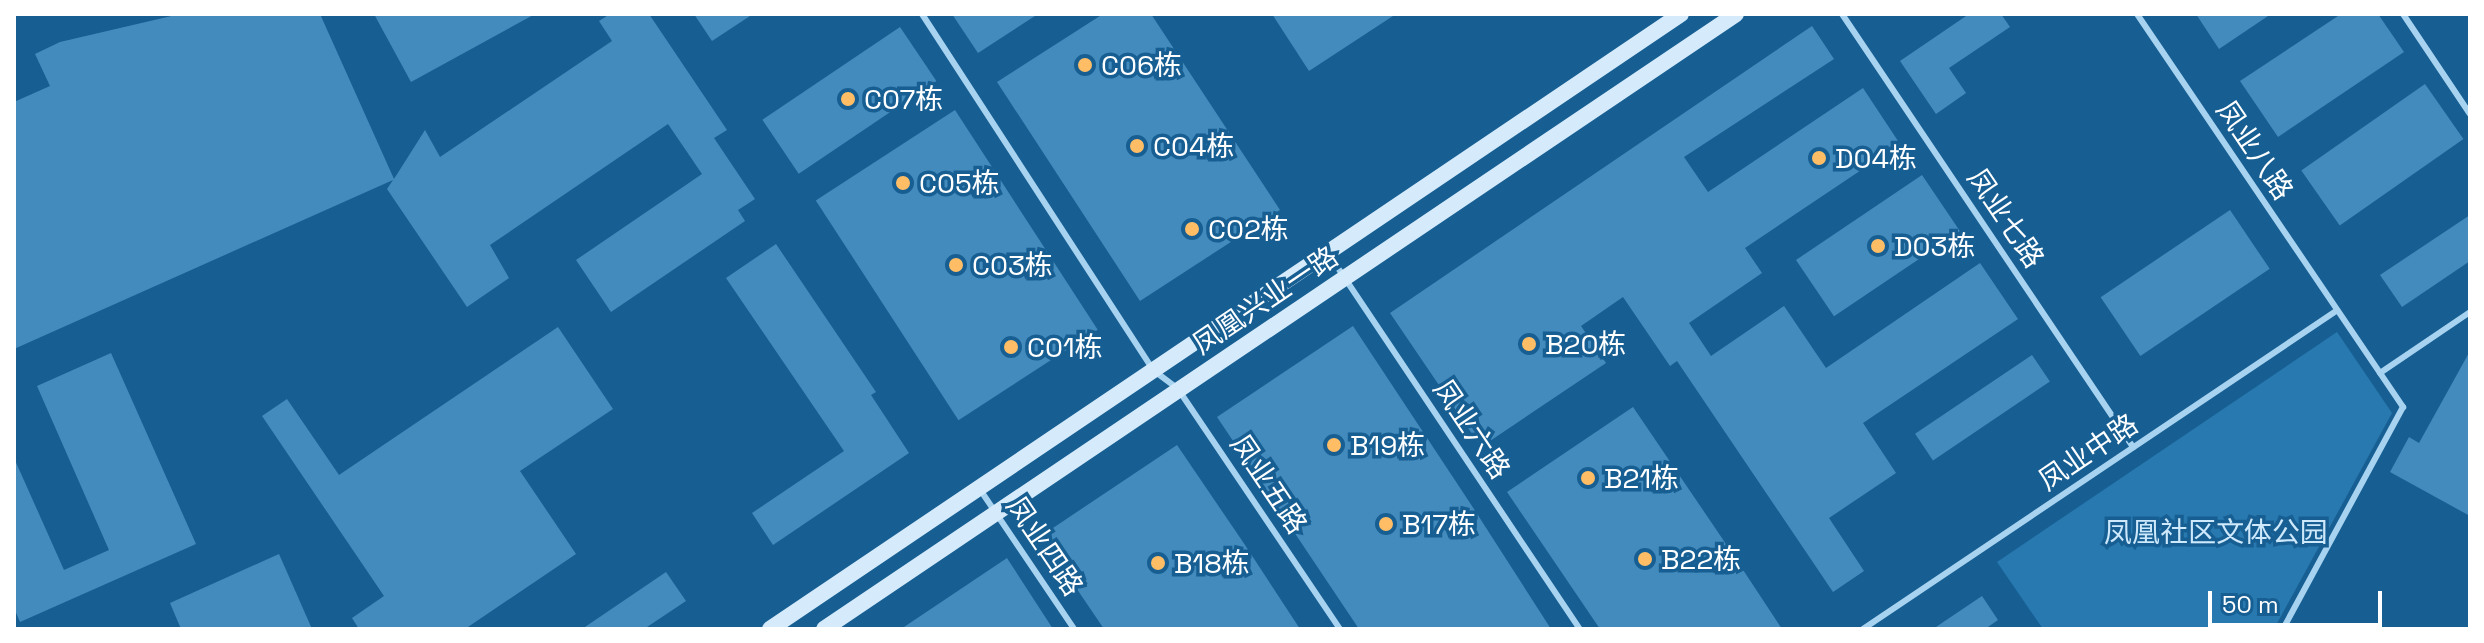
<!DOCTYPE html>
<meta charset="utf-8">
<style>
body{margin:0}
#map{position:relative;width:2484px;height:643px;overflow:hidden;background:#175f93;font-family:"Space Grotesk","Noto Sans SC",sans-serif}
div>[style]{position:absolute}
.green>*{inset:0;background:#2779b0}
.building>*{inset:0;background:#448bbd;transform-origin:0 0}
.lane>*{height:6px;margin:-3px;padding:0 3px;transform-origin:3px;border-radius:3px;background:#a7d3f0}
.secondary>*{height:16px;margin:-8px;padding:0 8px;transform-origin:8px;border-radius:8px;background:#d5ebfb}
.dots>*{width:22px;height:22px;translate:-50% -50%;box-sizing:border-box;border:4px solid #175f93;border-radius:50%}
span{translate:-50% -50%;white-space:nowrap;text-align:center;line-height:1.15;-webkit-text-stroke:7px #175f93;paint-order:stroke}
.poi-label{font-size:28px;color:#fff}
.left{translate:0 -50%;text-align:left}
.street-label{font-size:28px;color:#fff}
.park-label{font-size:28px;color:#cee9fb}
.frame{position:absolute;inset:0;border:16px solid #fff;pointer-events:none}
.scale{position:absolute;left:2208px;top:591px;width:174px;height:36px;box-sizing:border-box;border:4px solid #fff;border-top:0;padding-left:10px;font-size:24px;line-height:28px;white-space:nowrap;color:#fff;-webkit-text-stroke:6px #175f93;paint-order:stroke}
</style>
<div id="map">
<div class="green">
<i style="clip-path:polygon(2337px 332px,2392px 413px,2274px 629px,2043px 629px,1997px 562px)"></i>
</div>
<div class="building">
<i style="clip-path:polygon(180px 14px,320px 14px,394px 179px,425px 130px,440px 157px,612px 41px,599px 21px,610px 14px,649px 14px,727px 130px,714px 138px,755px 199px,738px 210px,745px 221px,611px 312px,576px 260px,702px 174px,668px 124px,490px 245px,509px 278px,467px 307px,387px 189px,393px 180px,14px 349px,14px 102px,50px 86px,35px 54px,60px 42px)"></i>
<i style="clip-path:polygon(374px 14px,535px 14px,411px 82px)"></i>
<i style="clip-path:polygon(694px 14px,753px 14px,712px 41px)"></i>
<i style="clip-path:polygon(952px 14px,1038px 14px,978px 53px)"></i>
<i style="clip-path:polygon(1103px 14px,1151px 14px,1280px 210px,1140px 301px,997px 82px)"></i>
<i style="clip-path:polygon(1272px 14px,1396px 14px,1309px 71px)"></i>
<i style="clip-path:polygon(1969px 14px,2001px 14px,2010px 27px,1949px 68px,1966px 93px,1936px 114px,1900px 61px)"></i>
<i style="clip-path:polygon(2196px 14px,2271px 14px,2219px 49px)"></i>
<i style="clip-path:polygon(2341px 14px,2378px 14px,2404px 52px,2278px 137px,2240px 81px)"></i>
<i style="clip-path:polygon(1812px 26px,1834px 59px,1684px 157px,1708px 192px,1863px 88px,1900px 144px,1745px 248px,1762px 273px,1689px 323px,1711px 356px,1784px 306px,1826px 368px,1980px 263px,2018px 319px,1863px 423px,1896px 473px,1829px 518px,1864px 571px,1833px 592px,1677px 361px,1670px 366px,1623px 297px,1581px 326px,1606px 363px,1481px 447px,1390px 313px)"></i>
<i style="left:900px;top:27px;width:65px;height:166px;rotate:56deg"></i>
<i style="left:2425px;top:84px;width:67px;height:151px;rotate:55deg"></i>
<i style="left:955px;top:110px;width:262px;height:166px;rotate:57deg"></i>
<i style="left:1922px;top:175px;width:68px;height:152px;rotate:56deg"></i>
<i style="left:2230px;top:210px;width:71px;height:156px;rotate:56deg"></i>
<i style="clip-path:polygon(2470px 215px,2470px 261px,2402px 307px,2380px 275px)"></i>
<i style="clip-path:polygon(776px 244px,876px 392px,871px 395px,909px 453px,773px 545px,752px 513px,844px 451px,726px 278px)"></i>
<i style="clip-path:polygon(1353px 326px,1472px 506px,1551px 629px,1359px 629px,1217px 417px)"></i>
<i style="clip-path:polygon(558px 327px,613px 409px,520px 471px,576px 554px,465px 629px,359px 629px,352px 618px,384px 596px,262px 416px,287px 399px,339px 475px)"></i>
<i style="clip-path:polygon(2470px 351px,2470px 516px,2390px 472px,2409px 437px,2419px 443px)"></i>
<i style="clip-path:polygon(111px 353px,196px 544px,20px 622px,14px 608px,14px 458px,64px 570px,109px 550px,37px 386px)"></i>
<i style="left:2032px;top:355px;width:32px;height:141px;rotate:56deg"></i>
<i style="clip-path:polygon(1633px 407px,1726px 544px,1782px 629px,1600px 629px,1507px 492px)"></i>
<i style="clip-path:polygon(1177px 445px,1245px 545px,1300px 629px,1104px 629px,1041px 536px)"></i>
<i style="clip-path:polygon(279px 554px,312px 629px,181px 629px,170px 603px)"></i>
<i style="clip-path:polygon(1007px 558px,1053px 629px,901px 629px)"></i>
<i style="clip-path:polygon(666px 572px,686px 601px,644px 629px,582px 629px)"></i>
<i style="clip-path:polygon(1982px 596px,1998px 620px,1985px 629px,1933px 629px)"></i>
</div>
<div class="lane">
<i style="left:922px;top:14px;width:424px;rotate:57deg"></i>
<i style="left:1153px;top:370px;width:31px;rotate:37deg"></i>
<i style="left:1178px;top:389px;width:290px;rotate:56deg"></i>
<i style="left:1842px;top:14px;width:522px;rotate:56.1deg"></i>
<i style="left:2137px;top:14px;width:475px;rotate:55.9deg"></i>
<i style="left:2403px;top:407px;width:252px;rotate:118.4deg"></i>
<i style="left:2403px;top:14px;width:120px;rotate:56.2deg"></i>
<i style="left:1328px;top:253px;width:453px;rotate:56.2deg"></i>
<i style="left:2380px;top:373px;width:109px;rotate:-34.1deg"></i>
<i style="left:979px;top:488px;width:170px;rotate:56deg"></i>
<i style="left:1863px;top:629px;width:570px;rotate:-33.91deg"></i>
</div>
<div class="secondary">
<i style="left:770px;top:629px;width:1099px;rotate:-34.02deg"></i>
<i style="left:824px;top:629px;width:1100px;rotate:-33.99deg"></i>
</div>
<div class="dots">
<i style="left:1085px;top:65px;background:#ffbd66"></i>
<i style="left:848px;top:99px;background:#ffbd66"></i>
<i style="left:1137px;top:146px;background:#ffbd66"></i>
<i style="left:1819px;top:158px;background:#ffbd66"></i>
<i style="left:903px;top:183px;background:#ffbd66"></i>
<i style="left:1192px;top:229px;background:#ffbd66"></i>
<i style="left:1878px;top:246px;background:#ffbd66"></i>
<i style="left:956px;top:265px;background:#ffbd66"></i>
<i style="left:1529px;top:344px;background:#ffbd66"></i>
<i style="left:1011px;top:347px;background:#ffbd66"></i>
<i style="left:1334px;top:445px;background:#ffbd66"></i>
<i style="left:1588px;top:478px;background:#ffbd66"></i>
<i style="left:1386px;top:524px;background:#ffbd66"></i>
<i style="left:1645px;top:559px;background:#ffbd66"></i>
<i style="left:1158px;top:563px;background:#ffbd66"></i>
</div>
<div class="poi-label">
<span class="left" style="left:1101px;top:65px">C06栋</span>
<span class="left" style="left:864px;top:99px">C07栋</span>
<span class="left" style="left:1153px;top:146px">C04栋</span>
<span class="left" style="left:1835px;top:158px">D04栋</span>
<span class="left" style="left:919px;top:183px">C05栋</span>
<span class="left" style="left:1208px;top:229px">C02栋</span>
<span class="left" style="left:1894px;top:246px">D03栋</span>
<span class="left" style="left:972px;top:265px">C03栋</span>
<span class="left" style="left:1545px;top:344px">B20栋</span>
<span class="left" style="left:1027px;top:347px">C01栋</span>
<span class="left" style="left:1350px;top:445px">B19栋</span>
<span class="left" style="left:1604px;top:478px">B21栋</span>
<span class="left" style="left:1402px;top:524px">B17栋</span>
<span class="left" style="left:1661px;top:559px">B22栋</span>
<span class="left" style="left:1174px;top:563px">B18栋</span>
</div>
<div class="street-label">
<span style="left:2255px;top:150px;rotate:56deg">凤业八路</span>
<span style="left:2006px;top:218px;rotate:56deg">凤业七路</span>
<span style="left:1265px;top:300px;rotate:-34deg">凤凰兴业一路</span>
<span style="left:1472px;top:429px;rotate:56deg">凤业六路</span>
<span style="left:2088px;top:452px;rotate:-34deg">凤业中路</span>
<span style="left:1269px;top:484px;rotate:56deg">凤业五路</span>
<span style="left:1045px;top:546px;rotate:56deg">凤业四路</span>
</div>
<div class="park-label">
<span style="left:2216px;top:532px">凤凰社区文体公园</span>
</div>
<div class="frame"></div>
<div class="scale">50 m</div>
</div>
